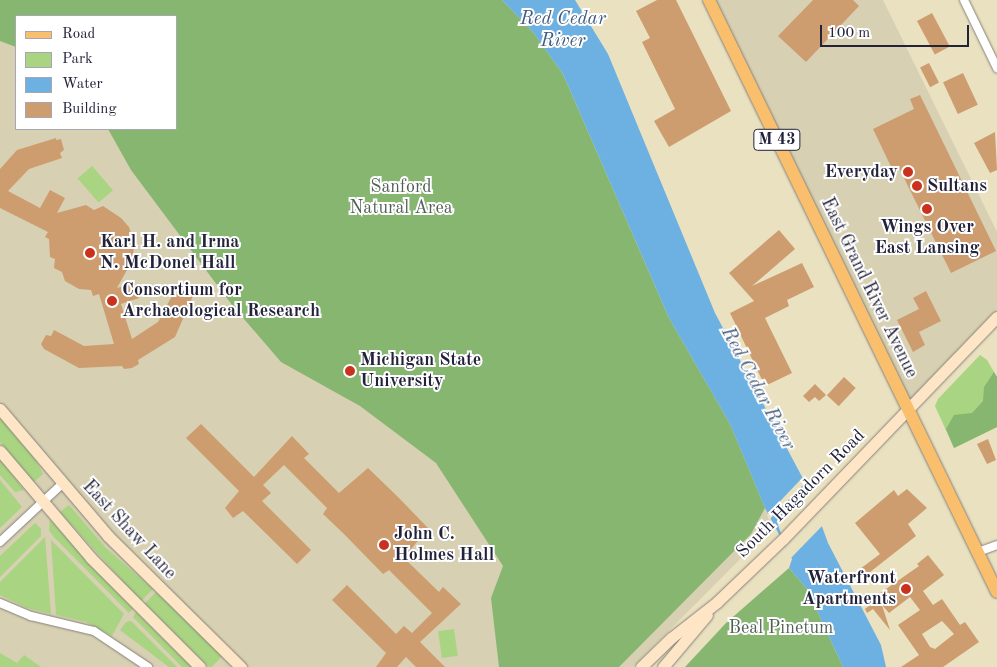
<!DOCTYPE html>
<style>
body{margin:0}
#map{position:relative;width:997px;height:667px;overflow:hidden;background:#e9e1bf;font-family:"Old Standard TT",serif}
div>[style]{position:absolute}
.built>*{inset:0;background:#d7d0b2}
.green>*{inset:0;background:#a9d481;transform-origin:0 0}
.forest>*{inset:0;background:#86b66f}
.water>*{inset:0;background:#6cb1e2}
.pier>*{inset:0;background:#e9e1bf}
.building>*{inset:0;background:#cd9d70;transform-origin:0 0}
.roads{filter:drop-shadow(0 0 1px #86827d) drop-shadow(0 0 1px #86827d)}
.street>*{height:8px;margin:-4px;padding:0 4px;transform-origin:4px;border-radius:4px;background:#fff}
.secondary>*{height:11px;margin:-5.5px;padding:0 5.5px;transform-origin:5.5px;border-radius:5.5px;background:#fde5c5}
.primary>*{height:12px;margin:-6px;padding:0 6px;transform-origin:6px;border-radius:6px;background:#f9bf6d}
.dots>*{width:14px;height:14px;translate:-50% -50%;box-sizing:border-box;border:2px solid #fff;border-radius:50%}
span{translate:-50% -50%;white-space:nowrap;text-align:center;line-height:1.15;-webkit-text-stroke:4px #fff;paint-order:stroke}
.shield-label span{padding:1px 4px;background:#fff;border:1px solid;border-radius:4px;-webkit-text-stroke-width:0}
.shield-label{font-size:16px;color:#22223b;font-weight:700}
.poi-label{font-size:18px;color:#22223b;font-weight:700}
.right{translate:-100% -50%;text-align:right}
.left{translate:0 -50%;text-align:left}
.park-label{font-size:18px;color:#516054}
.street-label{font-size:18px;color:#22223b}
.water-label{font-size:19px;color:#405b7e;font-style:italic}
.legend{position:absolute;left:15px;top:15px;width:162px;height:115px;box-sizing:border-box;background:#fff;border:1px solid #a7a7b1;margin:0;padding:6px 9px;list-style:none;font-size:15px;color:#22223b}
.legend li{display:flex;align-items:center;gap:10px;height:25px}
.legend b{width:25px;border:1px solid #a7a7b1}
.scale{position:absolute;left:820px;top:25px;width:149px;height:22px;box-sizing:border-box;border:2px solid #22223b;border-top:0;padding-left:6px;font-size:15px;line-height:18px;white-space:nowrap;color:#22223b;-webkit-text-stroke:4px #fff;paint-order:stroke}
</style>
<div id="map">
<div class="built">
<i style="clip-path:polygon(evenodd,0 0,502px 0,669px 318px,730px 424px,773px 526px,633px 667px,0 667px,0 0,16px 16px,176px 16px,176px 129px,16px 129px,16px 16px)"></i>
<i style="clip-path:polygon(712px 0,883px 0,997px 232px,997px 315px,910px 407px)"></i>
</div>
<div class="green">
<i style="left:92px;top:166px;width:32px;height:19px;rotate:49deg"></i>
<i style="clip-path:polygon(980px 355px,987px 360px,997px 377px,997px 427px,954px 448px,935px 406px,938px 399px)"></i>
<i style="clip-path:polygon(0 417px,35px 459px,43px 474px,34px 482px,0 442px)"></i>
<i style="clip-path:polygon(0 460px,14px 477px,24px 490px,15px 492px,0 475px)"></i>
<i style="clip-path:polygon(0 480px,22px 507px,0 528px)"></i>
<i style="clip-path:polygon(69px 505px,106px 548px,153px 589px,141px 601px,60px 512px)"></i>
<i style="clip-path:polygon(50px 520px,133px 609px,129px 613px,53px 536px,49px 530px)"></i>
<i style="clip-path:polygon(35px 523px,41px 529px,41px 536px,0 577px,0 556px)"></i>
<i style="clip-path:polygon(45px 537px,51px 614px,27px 608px,0 595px,0 582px)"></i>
<i style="clip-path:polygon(51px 540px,124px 614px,112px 636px,86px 622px,56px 615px)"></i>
<i style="left:156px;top:592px;width:92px;height:17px;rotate:44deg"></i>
<i style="clip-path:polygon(136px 612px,170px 646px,192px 667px,182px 667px,133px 617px)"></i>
<i style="clip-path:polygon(131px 621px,177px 667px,169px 667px,120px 630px,126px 622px)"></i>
<i style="left:454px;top:629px;width:27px;height:16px;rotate:82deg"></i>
<i style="clip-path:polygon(0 653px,17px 663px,24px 655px,41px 667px,0 667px)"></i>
</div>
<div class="forest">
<i style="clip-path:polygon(0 0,502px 0,533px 32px,563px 74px,669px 318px,730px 424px,765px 508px,751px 534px,619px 667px,499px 667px,491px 598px,503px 566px,436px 463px,360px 406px,281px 362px,232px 305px,131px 170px,108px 129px,176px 129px,176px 16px,16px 16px,16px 47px,0 41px)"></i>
<i style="clip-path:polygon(994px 372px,997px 377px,997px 427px,954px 448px,946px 429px,954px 415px,972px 413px,983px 401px,984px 387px)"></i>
<i style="clip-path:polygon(789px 568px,807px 589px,843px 667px,685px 667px,726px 623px)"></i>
</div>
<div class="water">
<i style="clip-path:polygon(502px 0,575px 0,608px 54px,715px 313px,808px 488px,828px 543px,881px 645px,886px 667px,843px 667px,807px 589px,789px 568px,792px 559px,765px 508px,730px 424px,669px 318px,563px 74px,533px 32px)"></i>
</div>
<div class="pier">
<i style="clip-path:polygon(804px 476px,807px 481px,769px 520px,767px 515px)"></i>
<i style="clip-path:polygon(810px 488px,824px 524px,790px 559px,777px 522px)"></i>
</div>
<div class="building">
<i style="clip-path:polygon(657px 0,676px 0,731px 111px,669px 147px,654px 121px,675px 109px,642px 42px,650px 38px,636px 11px)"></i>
<i style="clip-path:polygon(813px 0,853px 0,859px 6px,806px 62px,778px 36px)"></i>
<i style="left:932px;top:13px;width:38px;height:17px;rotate:62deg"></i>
<i style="left:929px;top:63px;width:22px;height:10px;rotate:63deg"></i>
<i style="left:963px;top:73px;width:35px;height:22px;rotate:65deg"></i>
<i style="clip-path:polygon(920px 95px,996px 251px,951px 273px,900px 170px,894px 173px,873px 129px,914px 109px,910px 99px)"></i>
<i style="clip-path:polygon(995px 132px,997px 170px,990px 173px,974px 143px)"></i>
<i style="clip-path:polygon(56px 138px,56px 140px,61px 139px,64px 150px,60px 153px,62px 158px,29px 169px,8px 191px,40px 208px,50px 190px,65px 198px,57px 213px,86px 205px,94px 210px,103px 206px,121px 218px,129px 227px,134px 243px,133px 259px,117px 288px,134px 283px,139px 298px,121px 304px,132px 339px,158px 322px,174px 292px,180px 295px,183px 291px,193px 296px,175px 337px,138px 360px,139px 364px,132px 368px,124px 369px,122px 366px,79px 368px,44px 349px,41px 344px,46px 335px,51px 336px,54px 330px,84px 346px,114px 344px,99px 294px,93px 296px,91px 290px,79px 289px,65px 281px,62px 272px,54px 268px,55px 259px,50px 257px,49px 239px,45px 237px,48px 232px,0 208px,0 169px,17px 150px)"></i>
<i style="clip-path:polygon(779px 230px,795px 249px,752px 286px,802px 263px,814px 287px,787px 300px,789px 306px,765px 318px,792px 373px,765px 386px,730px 313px,754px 301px,729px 273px)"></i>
<i style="clip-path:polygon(926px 291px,941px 321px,919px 332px,925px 345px,913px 352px,897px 320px,919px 309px,913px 298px)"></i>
<i style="left:844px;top:377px;width:16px;height:25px;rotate:43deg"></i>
<i style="clip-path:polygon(815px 384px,826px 395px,819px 401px,815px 397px,809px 402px,803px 396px)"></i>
<i style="clip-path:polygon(201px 424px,254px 477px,292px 436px,309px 454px,304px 458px,339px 493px,368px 468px,398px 497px,428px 528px,404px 558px,439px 592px,443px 587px,461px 604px,420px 642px,445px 667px,416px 667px,406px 657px,397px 667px,376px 667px,386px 653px,332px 600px,347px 585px,396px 634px,404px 626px,412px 633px,432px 613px,389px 570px,383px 574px,344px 534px,323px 514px,327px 508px,284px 465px,263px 485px,271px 493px,262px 501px,311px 550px,297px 564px,243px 511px,233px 518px,225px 508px,239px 491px,186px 438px)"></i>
<i style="clip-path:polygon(988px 439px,996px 460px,987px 464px,977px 444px)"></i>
<i style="clip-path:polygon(907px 489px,927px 508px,908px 524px,916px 536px,865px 576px,860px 569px,880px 554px,855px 523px,894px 490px,898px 496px)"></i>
<i style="clip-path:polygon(evenodd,928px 555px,944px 575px,923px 591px,933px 605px,942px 599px,960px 625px,965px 622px,979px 642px,943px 667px,901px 667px,919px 655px,898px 625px,920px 610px,910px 597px,889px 613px,882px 605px,890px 630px,873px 609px,867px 613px,865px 609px,878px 599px,876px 596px,919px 566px,917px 564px,928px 555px,942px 621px,954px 634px,935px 649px,930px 647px,922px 634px,942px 621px)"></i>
</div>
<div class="roads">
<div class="street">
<i style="left:964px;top:0;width:76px;rotate:64.1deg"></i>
<i style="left:0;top:542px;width:86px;rotate:-43.1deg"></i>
<i style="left:978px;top:552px;width:20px;rotate:-20deg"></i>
<i style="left:0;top:603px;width:34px;rotate:23deg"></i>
<i style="left:31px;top:616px;width:65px;rotate:13.4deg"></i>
<i style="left:94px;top:631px;width:65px;rotate:33.7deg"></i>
</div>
<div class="secondary">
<i style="left:0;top:409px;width:167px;rotate:49.6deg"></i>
<i style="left:108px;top:536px;width:187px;rotate:44.6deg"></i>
<i style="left:0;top:451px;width:140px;rotate:49.6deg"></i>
<i style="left:91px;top:558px;width:154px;rotate:45deg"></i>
<i style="left:641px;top:667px;width:42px;rotate:-44deg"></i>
<i style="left:671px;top:638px;width:58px;rotate:-38deg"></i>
<i style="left:717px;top:602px;width:91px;rotate:-43.7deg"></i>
<i style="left:783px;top:539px;width:308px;rotate:-46.1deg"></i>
<i style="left:663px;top:667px;width:68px;rotate:-49.8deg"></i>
</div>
<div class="primary">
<i style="left:709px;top:0;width:658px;rotate:64.06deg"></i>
</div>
</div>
<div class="dots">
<i style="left:908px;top:172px;background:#c8321e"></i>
<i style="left:917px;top:186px;background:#c8321e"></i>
<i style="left:927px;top:209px;background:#c8321e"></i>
<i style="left:90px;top:253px;background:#c8321e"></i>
<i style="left:112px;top:301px;background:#c8321e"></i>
<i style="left:350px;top:371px;background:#c8321e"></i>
<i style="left:384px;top:545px;background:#c8321e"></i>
<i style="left:906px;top:589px;background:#c8321e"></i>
</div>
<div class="shield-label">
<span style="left:777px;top:140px">M 43</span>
</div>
<div class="poi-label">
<span class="right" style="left:898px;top:172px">Everyday</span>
<span class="left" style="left:927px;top:186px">Sultans</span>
<span style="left:927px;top:238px">Wings Over<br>East Lansing</span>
<span class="left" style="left:100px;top:253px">Karl H. and Irma<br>N. McDonel Hall</span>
<span class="left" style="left:122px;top:301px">Consortium for<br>Archaeological Research</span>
<span class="left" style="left:360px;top:371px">Michigan State<br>University</span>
<span class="left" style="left:394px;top:545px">John C.<br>Holmes Hall</span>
<span class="right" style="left:896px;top:589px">Waterfront<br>Apartments</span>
</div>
<div class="park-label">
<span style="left:401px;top:198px">Sanford<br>Natural Area</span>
<span style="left:781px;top:628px">Beal Pinetum</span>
</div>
<div class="street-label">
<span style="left:869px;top:288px;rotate:64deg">East Grand River Avenue</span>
<span style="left:801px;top:494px;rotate:-45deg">South Hagadorn Road</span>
<span style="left:129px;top:530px;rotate:47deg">East Shaw Lane</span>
</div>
<div class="water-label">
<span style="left:563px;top:31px">Red Cedar<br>River</span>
<span style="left:757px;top:389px;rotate:62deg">Red Cedar River</span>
</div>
<ul class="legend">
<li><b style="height:6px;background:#f9bf6d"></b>Road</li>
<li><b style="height:14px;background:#a9d481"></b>Park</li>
<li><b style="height:14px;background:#6cb1e2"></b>Water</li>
<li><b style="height:14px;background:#cd9d70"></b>Building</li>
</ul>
<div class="scale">100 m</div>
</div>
